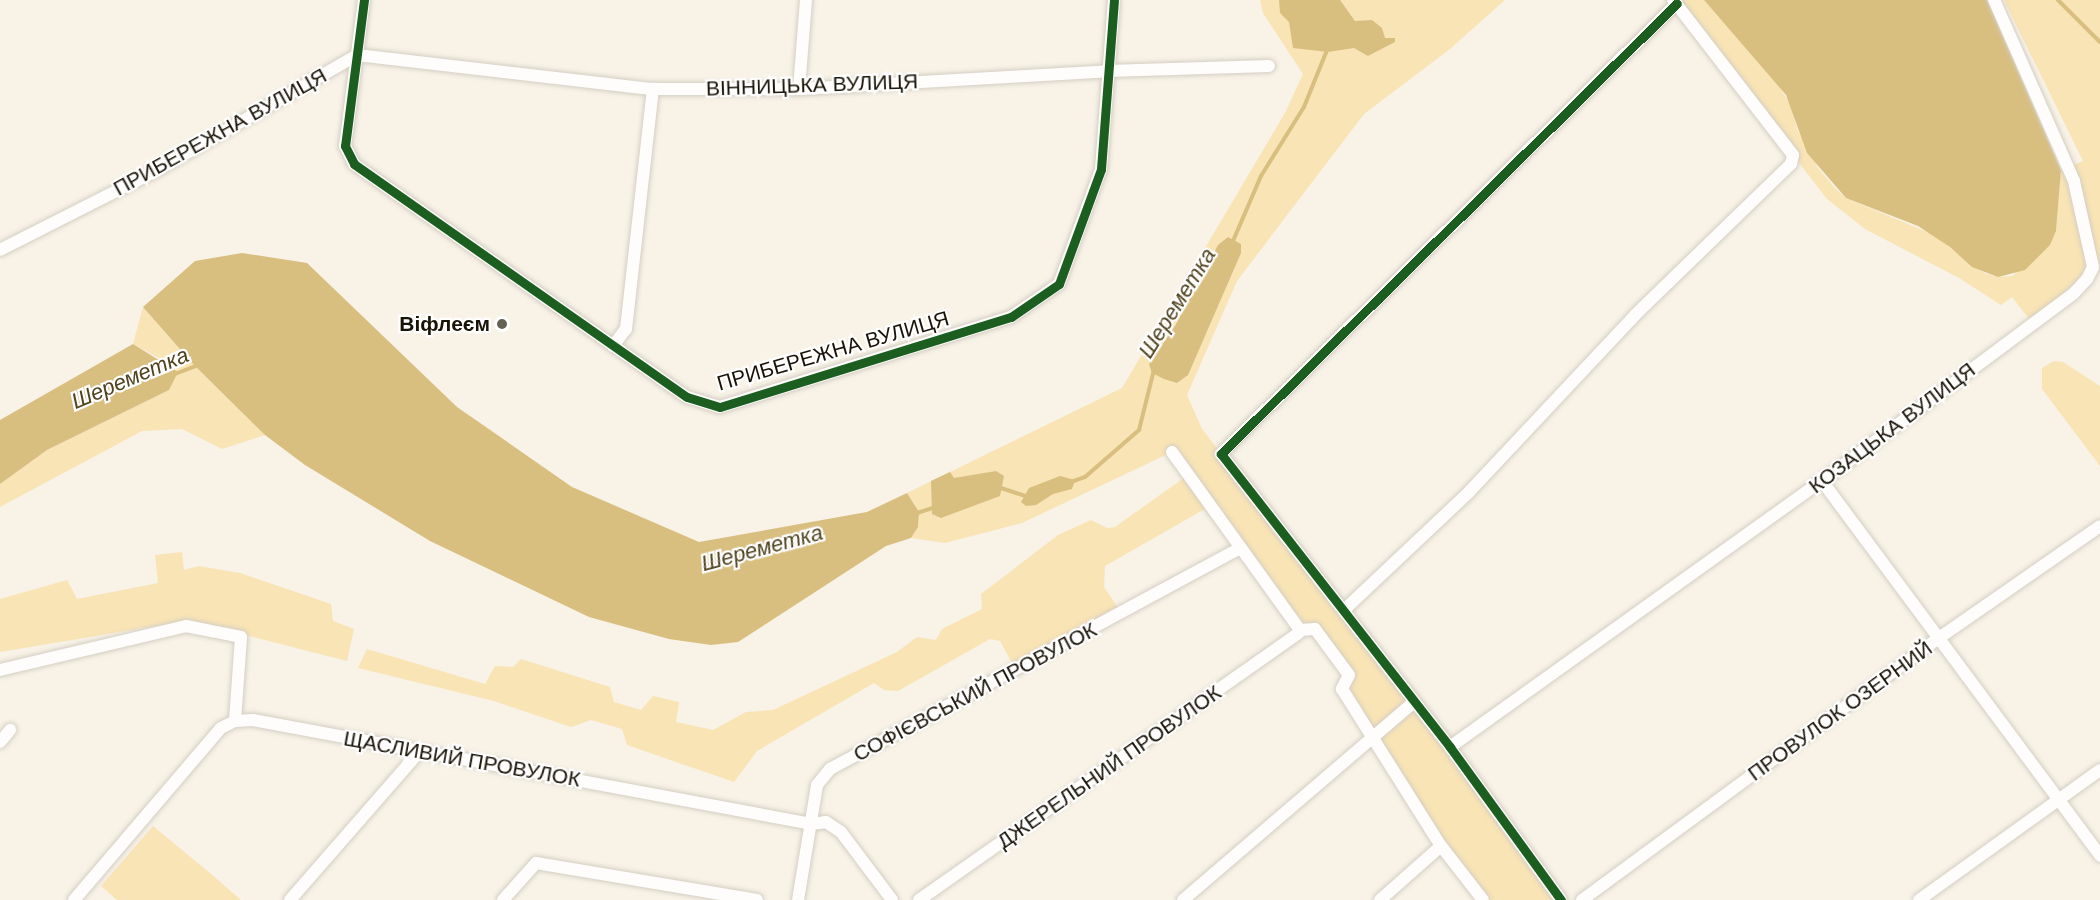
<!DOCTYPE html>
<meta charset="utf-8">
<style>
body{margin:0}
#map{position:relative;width:2100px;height:900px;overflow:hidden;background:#f8f2e7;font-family:Arial,sans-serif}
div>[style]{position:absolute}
.green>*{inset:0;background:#f9e4b5}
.water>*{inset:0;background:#d8be7f}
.stream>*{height:4px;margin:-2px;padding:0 2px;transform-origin:2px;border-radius:2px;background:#d8be7f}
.roads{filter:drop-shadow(0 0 2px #d4cec3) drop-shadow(0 0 2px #d4cec3)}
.minor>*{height:12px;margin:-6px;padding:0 6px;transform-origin:6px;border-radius:6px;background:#fefdfb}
.cycleway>*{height:9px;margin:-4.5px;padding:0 4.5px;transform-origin:4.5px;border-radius:4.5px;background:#1b5e20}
.dots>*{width:16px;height:16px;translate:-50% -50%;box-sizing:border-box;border:3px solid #fff;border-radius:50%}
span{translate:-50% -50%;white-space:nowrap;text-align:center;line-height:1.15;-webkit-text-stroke:4.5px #fff;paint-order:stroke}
.street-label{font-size:21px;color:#191307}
.poi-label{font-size:21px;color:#191307;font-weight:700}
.right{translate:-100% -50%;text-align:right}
.water-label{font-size:22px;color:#52431f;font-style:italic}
</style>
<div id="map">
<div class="green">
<i style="clip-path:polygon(1260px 0,1505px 0,1450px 49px,1364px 114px,1237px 281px,1187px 395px,1202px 429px,1344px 610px,1561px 900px,1483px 900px,1342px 689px,1348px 675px,1315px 629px,1300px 630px,1210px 506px,1105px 566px,1104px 587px,1122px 614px,1016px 670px,1000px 641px,990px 639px,898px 691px,884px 690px,874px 683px,757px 751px,734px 782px,627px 745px,622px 729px,591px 720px,571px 727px,494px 701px,358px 668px,367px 649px,485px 684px,495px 666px,513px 667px,521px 659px,610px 687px,614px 702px,641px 710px,653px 696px,679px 702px,676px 722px,713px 730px,746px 712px,773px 710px,897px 652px,917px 637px,936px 640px,942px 629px,982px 609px,981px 594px,1058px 535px,1091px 520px,1107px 528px,1115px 527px,1188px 475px,1172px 452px,1022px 523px,945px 543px,911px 538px,918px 527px,919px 512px,907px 493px,1122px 388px,1285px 113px,1303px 74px,1263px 13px)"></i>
<i style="clip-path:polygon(1673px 0,1704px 0,1776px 82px,1791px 105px,1797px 129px,1818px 168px,1835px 188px,1846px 198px,1932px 234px,1984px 273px,1998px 277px,2012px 276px,2050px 245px,2056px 231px,2061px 170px,2083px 161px,2004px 0,2100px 0,2100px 271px,2093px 267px,2033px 324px,2012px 297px,2001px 305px,1959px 278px,1865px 229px,1827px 199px)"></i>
<i style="clip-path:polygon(143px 307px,194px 365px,265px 435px,222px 449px,182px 429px,142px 431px,0 507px,0 484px,47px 450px,169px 390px,166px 362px,133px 344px)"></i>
<i style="clip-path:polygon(2054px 361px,2063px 362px,2100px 386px,2100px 466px,2042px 389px,2042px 368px)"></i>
<i style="clip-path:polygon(182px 552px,184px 570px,199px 566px,240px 573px,331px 604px,333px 621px,354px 629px,347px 661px,229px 631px,174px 623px,0 652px,0 599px,67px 580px,77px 599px,158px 583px,155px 555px)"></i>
<i style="clip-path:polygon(153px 826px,211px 874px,241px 900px,117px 900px,101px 886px)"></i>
</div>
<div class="water">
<i style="clip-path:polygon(1279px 0,1340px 0,1355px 21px,1372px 20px,1382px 28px,1385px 38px,1395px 38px,1395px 42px,1368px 56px,1354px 48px,1328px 52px,1293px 48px,1289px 22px,1280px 13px)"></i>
<i style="clip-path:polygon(1704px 0,1987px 0,2061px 170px,2056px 231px,2050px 245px,2025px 270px,1998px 277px,1972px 267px,1950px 247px,1918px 226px,1846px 198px,1807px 153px,1786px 95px)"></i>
<i style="clip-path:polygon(1228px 237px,1241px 244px,1241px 253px,1188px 375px,1177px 383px,1164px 379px,1152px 373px,1149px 364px,1175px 326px,1218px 245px)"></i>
<i style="clip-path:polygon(242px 253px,307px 263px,457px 407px,572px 487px,699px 542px,867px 512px,907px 493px,919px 512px,918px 527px,911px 538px,886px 546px,738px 642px,711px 645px,669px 639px,589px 617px,430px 541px,305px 465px,265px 435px,194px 365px,143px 307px,195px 261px)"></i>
<i style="clip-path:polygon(133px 344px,178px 372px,169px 390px,47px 450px,0 484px,0 420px)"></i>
<i style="clip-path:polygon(996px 471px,1004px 476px,1000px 496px,941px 518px,932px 514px,931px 481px,950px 472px,954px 478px)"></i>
<i style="clip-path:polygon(1060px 476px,1075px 480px,1072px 489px,1053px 494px,1036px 505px,1026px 506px,1021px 502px,1029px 488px)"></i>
</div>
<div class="stream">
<i style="left:2058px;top:0;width:59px;rotate:45deg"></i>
<i style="left:1233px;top:241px;width:71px;rotate:-66.7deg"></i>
<i style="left:1261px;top:176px;width:81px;rotate:-58.1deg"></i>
<i style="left:1304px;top:107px;width:61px;rotate:-68deg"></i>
<i style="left:175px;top:374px;width:26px;rotate:-21deg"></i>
<i style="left:1071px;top:482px;width:15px;rotate:-20deg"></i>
<i style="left:1085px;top:477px;width:72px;rotate:-41deg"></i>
<i style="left:1139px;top:430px;width:62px;rotate:-76deg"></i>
<i style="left:1001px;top:488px;width:26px;rotate:18deg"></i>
<i style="left:917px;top:513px;width:23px;rotate:-18deg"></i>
</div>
<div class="roads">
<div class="minor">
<i style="left:364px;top:0;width:147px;rotate:97.4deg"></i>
<i style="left:345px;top:146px;width:20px;rotate:63deg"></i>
<i style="left:354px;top:164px;width:406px;rotate:35deg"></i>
<i style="left:687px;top:397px;width:34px;rotate:17deg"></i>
<i style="left:720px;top:407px;width:305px;rotate:-17.2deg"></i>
<i style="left:1011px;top:317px;width:58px;rotate:-34.5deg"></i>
<i style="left:1059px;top:284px;width:122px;rotate:-69.9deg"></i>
<i style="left:1101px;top:169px;width:169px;rotate:-85.6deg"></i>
<i style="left:357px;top:55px;width:298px;rotate:6.6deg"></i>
<i style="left:653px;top:89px;width:146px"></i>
<i style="left:799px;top:89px;width:310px;rotate:-3.3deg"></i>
<i style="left:1108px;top:71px;width:161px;rotate:-1.8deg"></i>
<i style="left:799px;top:89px;width:89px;rotate:-85.5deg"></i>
<i style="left:0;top:250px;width:170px;rotate:-26.9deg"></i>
<i style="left:152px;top:173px;width:237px;rotate:-29.9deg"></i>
<i style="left:613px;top:346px;width:21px;rotate:-53deg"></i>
<i style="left:626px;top:329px;width:242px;rotate:-83.6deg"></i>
<i style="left:1172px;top:452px;width:219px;rotate:54.3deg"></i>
<i style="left:1300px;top:630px;width:15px;rotate:-4deg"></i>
<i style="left:1315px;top:629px;width:57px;rotate:53.5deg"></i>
<i style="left:1349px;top:675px;width:16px;rotate:117deg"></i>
<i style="left:1342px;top:689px;width:186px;rotate:57.8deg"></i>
<i style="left:1441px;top:846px;width:68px;rotate:52.1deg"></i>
<i style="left:1822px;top:481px;width:467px;rotate:53.4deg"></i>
<i style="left:1344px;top:610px;width:172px;rotate:-43.3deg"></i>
<i style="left:1469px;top:492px;width:243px;rotate:-46.8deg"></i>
<i style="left:1635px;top:315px;width:217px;rotate:-44.1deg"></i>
<i style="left:1791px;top:164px;width:9px;rotate:-77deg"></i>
<i style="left:1793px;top:155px;width:196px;rotate:-127.7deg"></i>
<i style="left:0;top:670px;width:191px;rotate:-13.3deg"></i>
<i style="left:186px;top:626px;width:56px;rotate:11.3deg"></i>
<i style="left:241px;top:637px;width:84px;rotate:94.1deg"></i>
<i style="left:0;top:742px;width:16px;rotate:-50deg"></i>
<i style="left:1450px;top:747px;width:457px;rotate:-35.6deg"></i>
<i style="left:1822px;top:481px;width:314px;rotate:-36.7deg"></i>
<i style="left:2074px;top:293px;width:19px;rotate:-47deg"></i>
<i style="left:2087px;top:279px;width:13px;rotate:-63deg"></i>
<i style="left:2093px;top:267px;width:88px;rotate:-102.5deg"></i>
<i style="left:2074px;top:181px;width:198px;rotate:-113.8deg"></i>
<i style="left:74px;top:900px;width:226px;rotate:-49.5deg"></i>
<i style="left:221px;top:728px;width:16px;rotate:-27deg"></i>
<i style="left:235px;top:721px;width:18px;rotate:-3deg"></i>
<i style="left:253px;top:720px;width:569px;rotate:10.54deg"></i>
<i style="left:812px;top:824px;width:14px;rotate:-8deg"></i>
<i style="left:826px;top:822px;width:18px;rotate:34deg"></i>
<i style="left:841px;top:832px;width:85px;rotate:53.1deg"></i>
<i style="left:290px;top:900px;width:198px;rotate:-48.9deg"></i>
<i style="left:503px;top:900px;width:50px;rotate:-48.3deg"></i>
<i style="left:536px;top:863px;width:224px;rotate:9.5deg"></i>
<i style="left:798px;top:900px;width:117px;rotate:-80.6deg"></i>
<i style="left:817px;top:785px;width:21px;rotate:-51deg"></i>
<i style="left:830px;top:769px;width:466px;rotate:-28.3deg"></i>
<i style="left:919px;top:900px;width:464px;rotate:-35.1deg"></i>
<i style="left:1183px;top:900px;width:304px;rotate:-40.6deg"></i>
<i style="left:1380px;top:900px;width:81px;rotate:-41.5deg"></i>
<i style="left:1561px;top:900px;width:189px;rotate:-126deg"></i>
<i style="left:1450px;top:747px;width:372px;rotate:-128deg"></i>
<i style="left:1221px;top:454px;width:641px;rotate:-44.68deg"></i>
<i style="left:1582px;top:900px;width:443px;rotate:-36.3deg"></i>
<i style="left:1939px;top:638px;width:196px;rotate:-34.8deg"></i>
<i style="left:1919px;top:900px;width:223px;rotate:-35.7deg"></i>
</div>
</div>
<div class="cycleway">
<i style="left:364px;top:0;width:147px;rotate:97.4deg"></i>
<i style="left:345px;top:146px;width:20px;rotate:63deg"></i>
<i style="left:354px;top:164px;width:406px;rotate:35deg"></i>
<i style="left:687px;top:397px;width:34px;rotate:17deg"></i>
<i style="left:720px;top:407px;width:305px;rotate:-17.2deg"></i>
<i style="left:1011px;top:317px;width:58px;rotate:-34.5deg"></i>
<i style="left:1059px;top:284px;width:122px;rotate:-69.9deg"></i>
<i style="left:1101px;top:169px;width:169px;rotate:-85.6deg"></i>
<i style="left:1561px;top:900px;width:189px;rotate:-126deg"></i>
<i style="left:1450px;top:747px;width:372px;rotate:-128deg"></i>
<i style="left:1221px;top:454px;width:641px;rotate:-44.68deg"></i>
</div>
<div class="dots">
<i style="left:502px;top:324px;background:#676155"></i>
</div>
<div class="street-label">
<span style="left:812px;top:85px;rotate:-2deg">ВІННИЦЬКА ВУЛИЦЯ</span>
<span style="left:220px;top:132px;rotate:-29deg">ПРИБЕРЕЖНА ВУЛИЦЯ</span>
<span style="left:833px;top:351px;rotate:-16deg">ПРИБЕРЕЖНА ВУЛИЦЯ</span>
<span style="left:1892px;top:428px;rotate:-37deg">КОЗАЦЬКА ВУЛИЦЯ</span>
<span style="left:975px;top:692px;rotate:-28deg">СОФІЄВСЬКИЙ ПРОВУЛОК</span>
<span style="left:1840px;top:711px;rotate:-36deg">ПРОВУЛОК ОЗЕРНИЙ</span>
<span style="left:462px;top:759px;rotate:10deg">ЩАСЛИВИЙ ПРОВУЛОК</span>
<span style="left:1109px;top:767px;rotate:-35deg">ДЖЕРЕЛЬНИЙ ПРОВУЛОК</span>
</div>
<div class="poi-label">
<span class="right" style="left:490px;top:324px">Віфлеєм</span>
</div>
<div class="water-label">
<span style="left:1177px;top:303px;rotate:-58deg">Шереметка</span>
<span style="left:130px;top:378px;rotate:-23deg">Шереметка</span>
<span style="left:762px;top:548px;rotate:-15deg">Шереметка</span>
</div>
</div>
